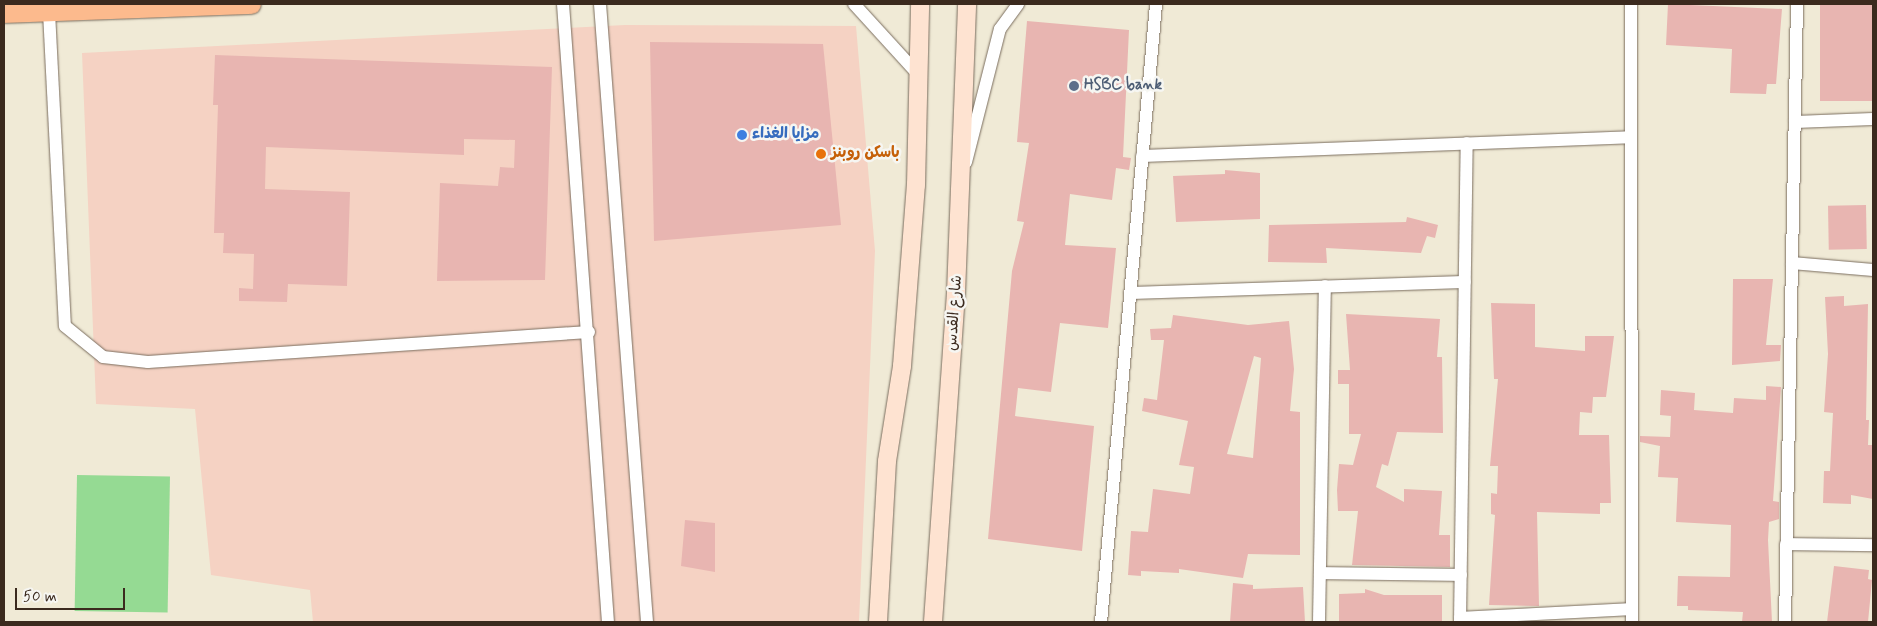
<!DOCTYPE html>
<meta charset="utf-8">
<style>
body{margin:0}
#map{position:relative;width:1877px;height:626px;overflow:hidden;background:#f0ead6;font-family:Mynerve,"Playpen Sans Arabic",sans-serif}
div>[style]{position:absolute}
.built>*{inset:0;background:#f5d2c3}
.green>*{inset:0;background:#95da93;transform-origin:0 0}
.building>*{inset:0;background:#e8b5b1;transform-origin:0 0}
.roads{filter:drop-shadow(0 0 1px #7a6d5e) drop-shadow(0 0 1px #7a6d5e)}
.minor>*{height:12px;margin:-6px;padding:0 6px;transform-origin:6px;border-radius:6px;background:#fff}
.secondary>*{height:18px;margin:-9px;padding:0 9px;transform-origin:9px;border-radius:9px;background:#fee3d1}
.primary>*{height:19px;margin:-9.5px;padding:0 9.5px;transform-origin:9.5px;border-radius:9.5px;background:#fcba8d}
.dots>*{width:14px;height:14px;translate:-50% -50%;box-sizing:border-box;border:2px solid #f6f6f2;border-radius:50%}
span{translate:-50% -50%;white-space:nowrap;text-align:center;line-height:1.15;-webkit-text-stroke:5px #f6f6f2;paint-order:stroke}
.service-label{font-size:15px;color:#4e5e75;font-weight:700}
.left{translate:0 -50%;text-align:left}
.shop-label{font-size:15px;color:#366cbe;font-weight:700}
.food-label{font-size:15px;color:#c56008;font-weight:700}
.street-label{font-size:15px;color:#3b2a1e}
.frame{position:absolute;inset:0;border:5px solid #3b2a1e;pointer-events:none}
.scale{position:absolute;left:15px;top:588px;width:110px;height:22px;box-sizing:border-box;border:2px solid #3b2a1e;border-top:0;padding-left:6px;font-size:15px;line-height:18px;white-space:nowrap;color:#3b2a1e;-webkit-text-stroke:4px #f6f6f2;paint-order:stroke}
</style>
<div id="map">
<div class="built">
<i style="clip-path:polygon(625px 25px,856px 26px,875px 251px,859px 622px,313px 622px,310px 590px,211px 575px,195px 409px,96px 404px,82px 53px)"></i>
</div>
<div class="green">
<i style="left:77px;top:475px;width:93px;height:136px;rotate:1deg"></i>
</div>
<div class="building">
<i style="clip-path:polygon(1668px 4px,1782px 9px,1776px 84px,1767px 84px,1766px 94px,1730px 93px,1732px 49px,1666px 45px)"></i>
<i style="left:1820px;top:4px;width:53px;height:97px"></i>
<i style="clip-path:polygon(1027px 21px,1129px 30px,1123px 157px,1131px 158px,1129px 170px,1116px 168px,1112px 200px,1070px 194px,1065px 245px,1116px 248px,1108px 328px,1060px 323px,1051px 392px,1018px 388px,1015px 416px,1094px 426px,1082px 551px,988px 539px,1012px 271px,1024px 222px,1017px 221px,1029px 143px,1017px 142px)"></i>
<i style="clip-path:polygon(650px 42px,823px 44px,841px 225px,654px 241px)"></i>
<i style="clip-path:polygon(215px 55px,552px 67px,545px 280px,437px 281px,440px 183px,498px 186px,500px 167px,514px 168px,515px 140px,464px 139px,464px 155px,266px 147px,265px 189px,350px 192px,347px 286px,288px 284px,287px 302px,239px 301px,239px 288px,253px 289px,254px 254px,223px 253px,224px 233px,214px 233px,218px 105px,213px 105px)"></i>
<i style="clip-path:polygon(1225px 170px,1260px 173px,1260px 219px,1176px 222px,1173px 176px,1225px 174px)"></i>
<i style="left:1866px;top:205px;width:44px;height:38px;rotate:89deg"></i>
<i style="clip-path:polygon(1407px 217px,1438px 225px,1435px 238px,1427px 236px,1421px 253px,1326px 248px,1327px 263px,1268px 262px,1269px 225px,1406px 222px)"></i>
<i style="clip-path:polygon(1733px 279px,1773px 279px,1766px 345px,1781px 345px,1780px 361px,1732px 365px)"></i>
<i style="clip-path:polygon(1844px 296px,1844px 306px,1868px 304px,1866px 420px,1869px 420px,1868px 445px,1873px 445px,1873px 499px,1851px 495px,1851px 504px,1823px 503px,1824px 471px,1830px 471px,1833px 413px,1824px 412px,1828px 354px,1825px 297px)"></i>
<i style="clip-path:polygon(1491px 303px,1535px 304px,1535px 347px,1585px 351px,1585px 336px,1614px 336px,1606px 397px,1593px 397px,1592px 413px,1580px 412px,1579px 435px,1609px 435px,1611px 503px,1600px 503px,1600px 514px,1537px 512px,1539px 606px,1489px 605px,1495px 515px,1491px 514px,1491px 493px,1497px 494px,1498px 466px,1490px 466px,1498px 379px,1494px 379px)"></i>
<i style="clip-path:polygon(1346px 314px,1440px 319px,1437px 357px,1442px 357px,1443px 433px,1397px 432px,1388px 466px,1382px 464px,1376px 487px,1404px 502px,1404px 489px,1442px 491px,1439px 535px,1450px 535px,1450px 567px,1352px 565px,1358px 511px,1338px 511px,1337px 490px,1339px 464px,1353px 465px,1361px 434px,1349px 434px,1349px 384px,1338px 384px,1338px 370px,1350px 370px)"></i>
<i style="clip-path:polygon(evenodd,1173px 315px,1248px 325px,1289px 321px,1294px 369px,1290px 411px,1300px 412px,1300px 555px,1248px 554px,1243px 578px,1179px 569px,1179px 573px,1141px 571px,1141px 576px,1128px 575px,1131px 531px,1148px 532px,1153px 489px,1190px 494px,1194px 467px,1179px 465px,1188px 421px,1142px 411px,1144px 398px,1157px 400px,1164px 340px,1151px 340px,1150px 329px,1171px 328px,1173px 315px,1254px 356px,1261px 358px,1253px 458px,1227px 454px,1254px 356px)"></i>
<i style="clip-path:polygon(1766px 386px,1781px 387px,1773px 501px,1779px 502px,1779px 519px,1769px 522px,1768px 540px,1772px 622px,1742px 622px,1743px 612px,1688px 610px,1688px 606px,1677px 606px,1678px 576px,1730px 577px,1731px 525px,1676px 522px,1678px 478px,1658px 477px,1660px 446px,1640px 442px,1640px 436px,1670px 437px,1671px 416px,1660px 415px,1661px 390px,1695px 393px,1694px 410px,1733px 413px,1734px 398px,1766px 400px)"></i>
<i style="clip-path:polygon(685px 520px,715px 523px,715px 572px,681px 566px)"></i>
<i style="clip-path:polygon(1834px 566px,1869px 570px,1868px 579px,1872px 580px,1868px 622px,1827px 622px)"></i>
<i style="clip-path:polygon(1233px 583px,1253px 585px,1253px 589px,1303px 587px,1305px 622px,1230px 622px)"></i>
<i style="clip-path:polygon(1365px 589px,1384px 595px,1442px 595px,1442px 622px,1339px 622px,1339px 594px,1365px 593px)"></i>
</div>
<div class="roads">
<div class="minor">
<i style="left:563px;top:4px;width:620px;rotate:85.84deg"></i>
<i style="left:600px;top:4px;width:620px;rotate:85.65deg"></i>
<i style="left:854px;top:4px;width:95px;rotate:47.6deg"></i>
<i style="left:1631px;top:4px;width:618px;rotate:89.91deg"></i>
<i style="left:49px;top:12px;width:314px;rotate:87.1deg"></i>
<i style="left:65px;top:326px;width:49px;rotate:39.2deg"></i>
<i style="left:103px;top:357px;width:45px;rotate:6.3deg"></i>
<i style="left:148px;top:362px;width:442px;rotate:-3.9deg"></i>
<i style="left:1795px;top:122px;width:78px;rotate:-2.2deg"></i>
<i style="left:1142px;top:156px;width:489px;rotate:-2.2deg"></i>
<i style="left:966px;top:162px;width:137px;rotate:-75.7deg"></i>
<i style="left:1000px;top:29px;width:31px;rotate:-54deg"></i>
<i style="left:1792px;top:263px;width:81px;rotate:4.9deg"></i>
<i style="left:1130px;top:293px;width:335px;rotate:-1.9deg"></i>
<i style="left:1786px;top:544px;width:87px;rotate:0.7deg"></i>
<i style="left:1320px;top:573px;width:141px;rotate:0.8deg"></i>
<i style="left:1460px;top:618px;width:172px;rotate:-3deg"></i>
<i style="left:1101px;top:622px;width:620px;rotate:-84.91deg"></i>
<i style="left:1319px;top:622px;width:336px;rotate:-89deg"></i>
<i style="left:1460px;top:622px;width:479px;rotate:-89.2deg"></i>
<i style="left:1785px;top:622px;width:618px;rotate:-88.89deg"></i>
</div>
<div class="secondary">
<i style="left:878px;top:622px;width:161px;rotate:-86.8deg"></i>
<i style="left:887px;top:461px;width:96px;rotate:-81deg"></i>
<i style="left:902px;top:366px;width:182px;rotate:-85.6deg"></i>
<i style="left:916px;top:185px;width:181px;rotate:-88.7deg"></i>
<i style="left:933px;top:622px;width:330px;rotate:-86deg"></i>
<i style="left:956px;top:293px;width:289px;rotate:-87.8deg"></i>
</div>
<div class="primary">
<i style="left:4px;top:13px;width:247px;rotate:-2.1deg"></i>
</div>
</div>
<div class="dots">
<i style="left:1074px;top:86px;background:#5c6f8a"></i>
<i style="left:742px;top:135px;background:#3f7fe0"></i>
<i style="left:821px;top:154px;background:#e8710a"></i>
</div>
<div class="service-label">
<span class="left" style="left:1084px;top:86px">HSBC bank</span>
</div>
<div class="shop-label">
<span class="left" style="left:752px;top:135px">مزايا الغذاء</span>
</div>
<div class="food-label">
<span class="left" style="left:831px;top:154px">باسكن روبنز</span>
</div>
<div class="street-label">
<span style="left:955px;top:313px;rotate:-86deg">شارع القدس</span>
</div>
<div class="frame"></div>
<div class="scale">50 m</div>
</div>
